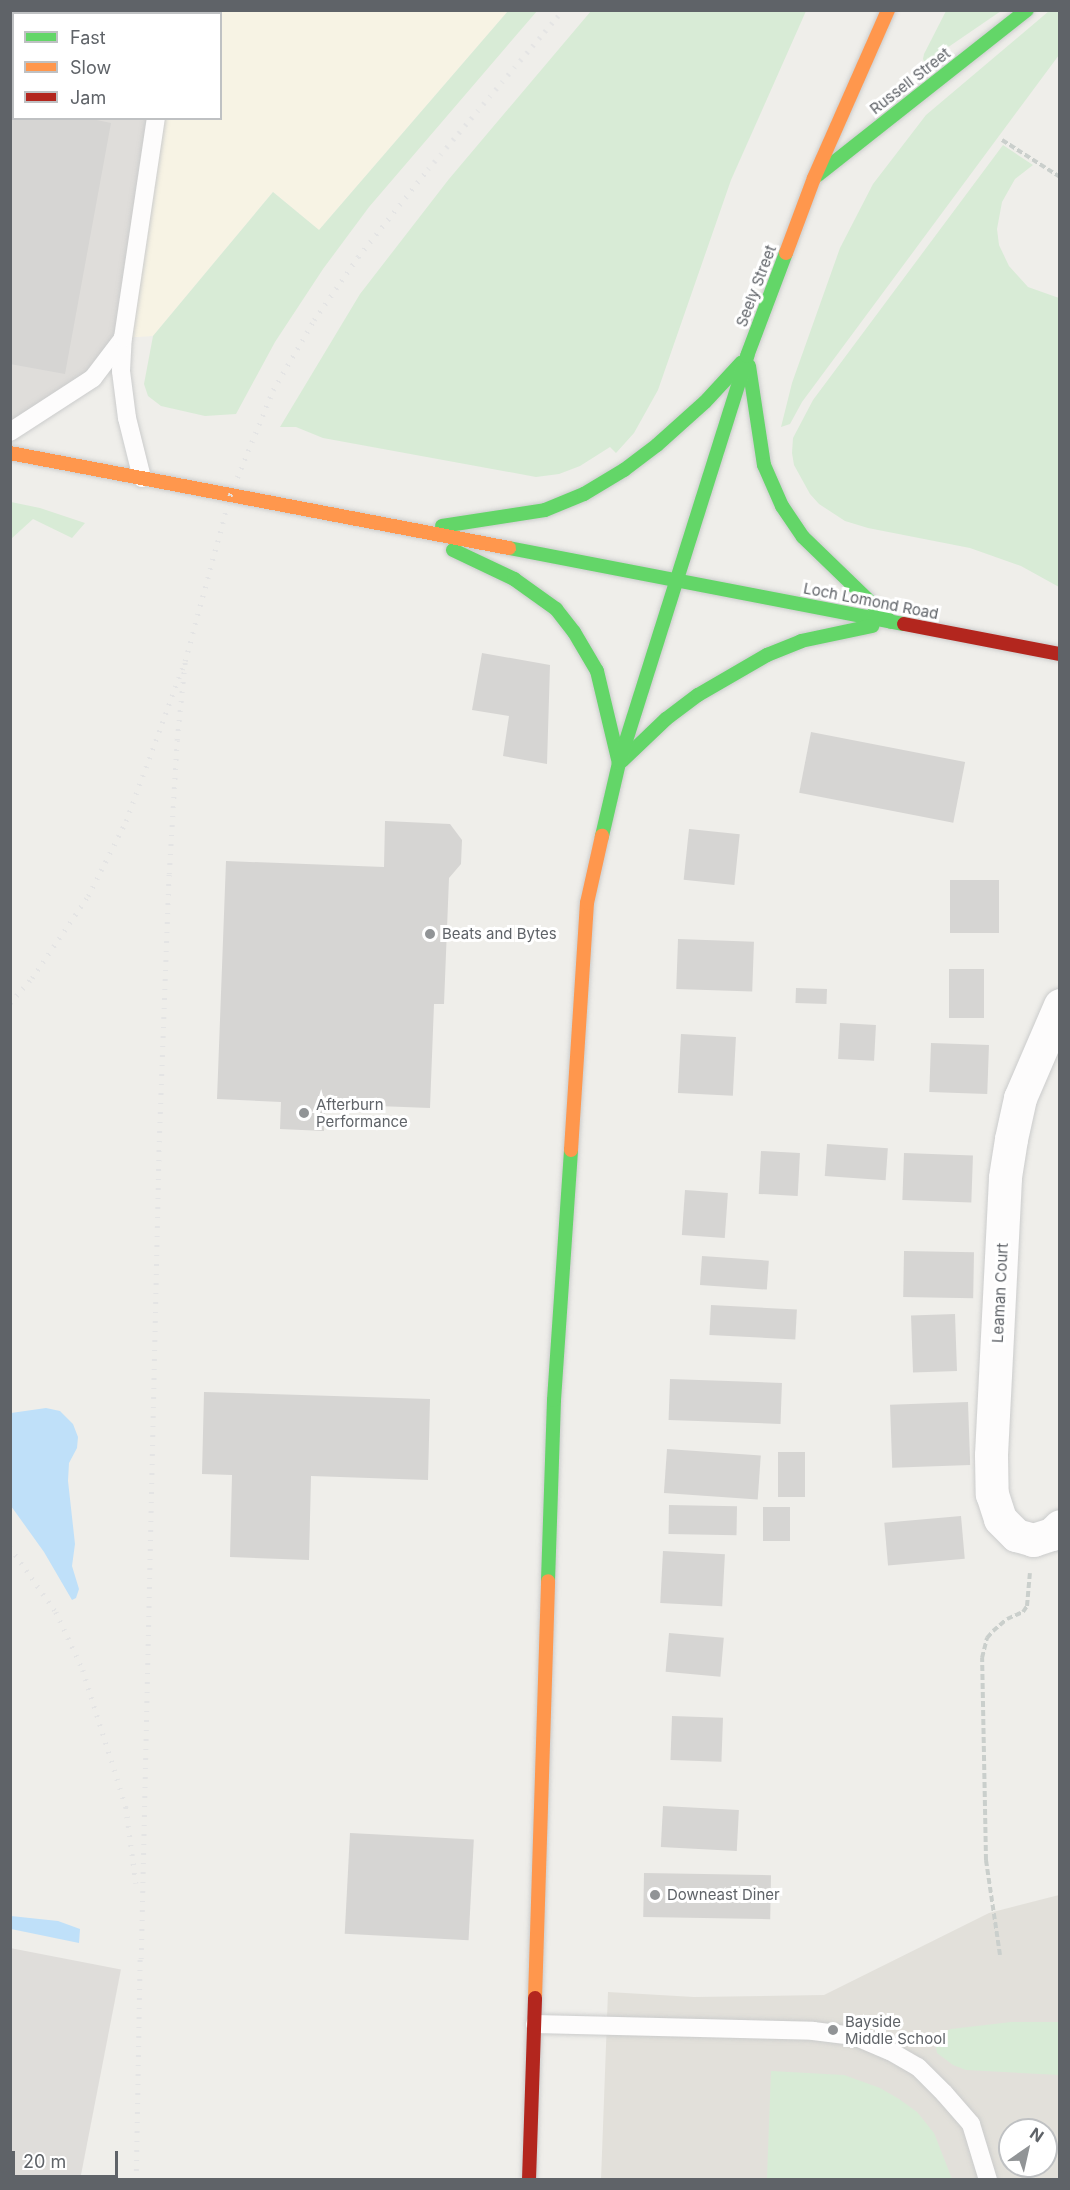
<!DOCTYPE html>
<style>
body{margin:0}
#map{position:relative;width:1070px;height:2190px;overflow:hidden;background:#efeeea;font-family:Inter,sans-serif}
div>[style]{position:absolute}
.commercial>*{inset:0;background:#f7f3e4}
.industrial>*{inset:0;background:#dfddda;transform-origin:0 0}
.education>*{inset:0;background:#e2e0da}
.green>*{inset:0;background:#d8ebd6}
.water>*{inset:0;background:#bfe0f9}
.building>*{inset:0;background:#d6d5d3;transform-origin:0 0}
.path>*{height:4px;margin-top:-2px;transform-origin:0;background:repeating-linear-gradient(90deg,#cacfcc 0 6px,transparent 0 9px)}
.roads{filter:drop-shadow(0 0 2px #cbcccc) drop-shadow(0 0 2px #cbcccc)}
.lane>*{height:18px;margin:-9px;padding:0 9px;transform-origin:9px;border-radius:9px;background:#fdfcfc}
.street>*{height:33px;margin:-16.5px;padding:0 16.5px;transform-origin:16.5px;border-radius:16.5px;background:#fdfcfc}
.fast>*{height:14px;margin:-7px;padding:0 7px;transform-origin:7px;border-radius:7px;background:#63d668}
.slow>*{height:14px;margin:-7px;padding:0 7px;transform-origin:7px;border-radius:7px;background:#ff974d}
.jam>*{height:14px;margin:-7px;padding:0 7px;transform-origin:7px;border-radius:7px;background:#b3261e}
.rail>*{height:4.5px;margin-top:-2.25px;transform-origin:0;background:repeating-linear-gradient(90deg,#e4e4e4 0 1.5px,transparent 0 9.5px)}
.dots>*{width:16px;height:16px;translate:-50% -50%;box-sizing:border-box;border:3px solid #fff;border-radius:50%}
span{translate:-50% -50%;white-space:nowrap;text-align:center;line-height:1.15;-webkit-text-stroke:6px #fff;paint-order:stroke}
.street-label{font-size:15px;color:#5f6368}
.poi-label{font-size:15px;color:#5f6368}
.left{translate:0 -50%;text-align:left}
.frame{position:absolute;inset:0;border:12px solid #5f6368;pointer-events:none}
.legend{position:absolute;left:12px;top:12px;width:210px;height:108px;box-sizing:border-box;background:#fff;border:2px solid #bfc1c3;margin:0;padding:8px 10px;list-style:none;font-size:18px;color:#5f6368}
.legend li{display:flex;align-items:center;gap:12px;height:30px}
.legend b{width:30px;border:2px solid #bfc1c3}
.north{position:absolute;left:998px;top:2118px;width:60px;height:60px;box-sizing:border-box;background:#fff;border:2px solid #bfc1c3;border-radius:50%;rotate:34deg;font-size:16px;font-weight:700;line-height:24px;text-align:center;color:#5f6368}
.north::after{content:'';display:block;margin:auto;width:21px;height:27px;background:#919496;clip-path:polygon(50% 0,100% 100%,50% 72%,0 100%)}
.scale{position:absolute;left:12px;top:2151px;width:106px;height:27px;box-sizing:border-box;border:3px solid #5f6368;border-top:0;padding-left:8px;font-size:18px;line-height:21px;white-space:nowrap;color:#5f6368;-webkit-text-stroke:4px #fff;paint-order:stroke}
</style>
<div id="map">
<div class="commercial">
<i style="clip-path:polygon(10px 11px,508px 11px,319px 230px,273px 192px,153px 336px,123px 338px,156px 119px,220px 118px,220px 14px,14px 14px,13px 38px,11px 38px)"></i>
</div>
<div class="industrial">
<i style="clip-path:polygon(10px 38px,14px 38px,14px 118px,156px 119px,123px 338px,106px 364px,10px 432px)"></i>
<i style="left:10px;top:1948px;width:113px;height:231px;rotate:11deg"></i>
</div>
<div class="education">
<i style="clip-path:polygon(evenodd,1059px 1895px,1059px 2179px,601px 2180px,608px 1992px,694px 1997px,824px 1995px,989px 1913px,1059px 1895px,1010px 2130px,1046px 2130px,1046px 2166px,1010px 2166px,1010px 2130px)"></i>
</div>
<div class="green">
<i style="clip-path:polygon(508px 11px,537px 11px,369px 207px,323px 269px,275px 342px,236px 414px,205px 416px,161px 406px,148px 396px,144px 384px,153px 336px,273px 192px,319px 230px)"></i>
<i style="clip-path:polygon(591px 11px,806px 11px,731px 180px,658px 390px,634px 433px,616px 453px,610px 447px,580px 466px,559px 474px,536px 477px,323px 438px,296px 427px,280px 427px,360px 294px,449px 179px)"></i>
<i style="clip-path:polygon(946px 11px,1001px 11px,925px 63px,923px 59px,924px 54px)"></i>
<i style="clip-path:polygon(1049px 11px,1059px 11px,1059px 55px,802px 402px,790px 424px,781px 427px,792px 383px,840px 248px,873px 184px,926px 115px)"></i>
<i style="clip-path:polygon(1003px 145px,1033px 165px,1015px 179px,1002px 202px,997px 229px,999px 245px,1009px 266px,1028px 287px,1059px 298px,1059px 587px,1021px 566px,970px 548px,868px 528px,845px 521px,819px 504px,810px 494px,794px 465px,792px 453px,793px 438px,813px 400px)"></i>
<i style="clip-path:polygon(11px 502px,40px 508px,85px 523px,72px 538px,33px 519px,11px 539px)"></i>
<i style="clip-path:polygon(1011px 2022px,1059px 2022px,1059px 2075px,966px 2070px,953px 2065px,937px 2053px,935px 2039px,941px 2033px,951px 2029px)"></i>
<i style="clip-path:polygon(771px 2071px,844px 2075px,880px 2088px,899px 2099px,917px 2112px,934px 2133px,952px 2179px,767px 2179px)"></i>
</div>
<div class="water">
<i style="clip-path:polygon(46px 1408px,60px 1411px,73px 1424px,78px 1437px,77px 1448px,69px 1463px,68px 1481px,75px 1544px,72px 1566px,79px 1589px,76px 1598px,72px 1600px,44px 1552px,11px 1506px,11px 1413px)"></i>
<i style="clip-path:polygon(11px 1916px,58px 1921px,80px 1929px,79px 1943px,11px 1929px)"></i>
</div>
<div class="building">
<i style="clip-path:polygon(10px 104px,14px 105px,14px 118px,87px 118px,111px 123px,65px 374px,10px 364px)"></i>
<i style="clip-path:polygon(482px 653px,550px 665px,547px 764px,503px 756px,509px 716px,472px 710px)"></i>
<i style="left:811px;top:732px;width:157px;height:62px;rotate:11deg"></i>
<i style="clip-path:polygon(385px 821px,450px 824px,462px 840px,461px 864px,449px 878px,444px 1004px,434px 1004px,430px 1108px,325px 1104px,324px 1131px,280px 1129px,281px 1102px,217px 1099px,226px 861px,384px 867px)"></i>
<i style="left:689px;top:829px;width:51px;height:51px;rotate:6deg"></i>
<i style="left:950px;top:880px;width:49px;height:53px"></i>
<i style="left:678px;top:939px;width:76px;height:50px;rotate:2deg"></i>
<i style="left:949px;top:969px;width:35px;height:49px"></i>
<i style="left:796px;top:988px;width:31px;height:15px;rotate:2deg"></i>
<i style="left:840px;top:1023px;width:36px;height:36px;rotate:3deg"></i>
<i style="left:681px;top:1034px;width:55px;height:59px;rotate:3deg"></i>
<i style="left:931px;top:1043px;width:58px;height:49px;rotate:2deg"></i>
<i style="left:827px;top:1144px;width:61px;height:32px;rotate:4deg"></i>
<i style="left:761px;top:1151px;width:39px;height:43px;rotate:3deg"></i>
<i style="left:904px;top:1153px;width:69px;height:47px;rotate:2deg"></i>
<i style="left:685px;top:1190px;width:43px;height:45px;rotate:4deg"></i>
<i style="left:904px;top:1251px;width:70px;height:46px;rotate:1deg"></i>
<i style="left:702px;top:1256px;width:67px;height:29px;rotate:4deg"></i>
<i style="left:711px;top:1305px;width:86px;height:30px;rotate:3deg"></i>
<i style="left:955px;top:1314px;width:57px;height:44px;rotate:88deg"></i>
<i style="left:670px;top:1379px;width:112px;height:41px;rotate:2deg"></i>
<i style="clip-path:polygon(204px 1392px,430px 1399px,428px 1480px,311px 1476px,309px 1560px,230px 1557px,232px 1475px,202px 1474px)"></i>
<i style="left:968px;top:1402px;width:63px;height:78px;rotate:88deg"></i>
<i style="left:667px;top:1449px;width:94px;height:44px;rotate:4deg"></i>
<i style="left:778px;top:1452px;width:27px;height:45px"></i>
<i style="left:669px;top:1505px;width:68px;height:29px;rotate:1deg"></i>
<i style="left:763px;top:1507px;width:27px;height:34px"></i>
<i style="left:961px;top:1516px;width:43px;height:77px;rotate:85deg"></i>
<i style="left:663px;top:1551px;width:62px;height:52px;rotate:3deg"></i>
<i style="left:669px;top:1633px;width:55px;height:39px;rotate:5deg"></i>
<i style="left:672px;top:1716px;width:51px;height:44px;rotate:2deg"></i>
<i style="left:663px;top:1806px;width:76px;height:41px;rotate:3deg"></i>
<i style="left:350px;top:1833px;width:124px;height:101px;rotate:3deg"></i>
<i style="left:644px;top:1873px;width:127px;height:44px;rotate:1deg"></i>
</div>
<div class="path">
<i style="left:1002px;top:140px;width:69px;rotate:32.5deg"></i>
<i style="left:1000px;top:1955px;width:96px;rotate:-98.4deg"></i>
<i style="left:986px;top:1860px;width:202px;rotate:-91.1deg"></i>
<i style="left:982px;top:1658px;width:21px;rotate:-76deg"></i>
<i style="left:987px;top:1638px;width:9px;rotate:-49deg"></i>
<i style="left:993px;top:1631px;width:18px;rotate:-41deg"></i>
<i style="left:1007px;top:1619px;width:17px;rotate:-24deg"></i>
<i style="left:1023px;top:1612px;width:7px;rotate:-56deg"></i>
<i style="left:1027px;top:1606px;width:33px;rotate:-85deg"></i>
</div>
<div class="roads">
<div class="lane">
<i style="left:173px;top:14px;width:4px;rotate:-90deg"></i>
<i style="left:10px;top:432px;width:99px;rotate:-33deg"></i>
<i style="left:93px;top:378px;width:48px;rotate:-52.7deg"></i>
<i style="left:142px;top:478px;width:62px;rotate:-104deg"></i>
<i style="left:127px;top:418px;width:47px;rotate:-97.3deg"></i>
<i style="left:121px;top:371px;width:33px;rotate:-87deg"></i>
<i style="left:123px;top:338px;width:222px;rotate:-81.5deg"></i>
<i style="left:535px;top:2024px;width:278px;rotate:1.4deg"></i>
<i style="left:813px;top:2031px;width:41px;rotate:7deg"></i>
<i style="left:854px;top:2036px;width:39px;rotate:23deg"></i>
<i style="left:890px;top:2051px;width:32px;rotate:30deg"></i>
<i style="left:918px;top:2067px;width:37px;rotate:45deg"></i>
<i style="left:944px;top:2093px;width:41px;rotate:48.9deg"></i>
<i style="left:971px;top:2124px;width:59px;rotate:73.1deg"></i>
</div>
<div class="street">
<i style="left:1060px;top:1005px;width:101px;rotate:113.3deg"></i>
<i style="left:1020px;top:1098px;width:42px;rotate:102.4deg"></i>
<i style="left:1011px;top:1139px;width:39px;rotate:99deg"></i>
<i style="left:1005px;top:1178px;width:277px;rotate:92.9deg"></i>
<i style="left:991px;top:1455px;width:39px;rotate:89deg"></i>
<i style="left:992px;top:1494px;width:26px;rotate:72deg"></i>
<i style="left:1000px;top:1519px;width:23px;rotate:45deg"></i>
<i style="left:1016px;top:1535px;width:18px;rotate:16deg"></i>
<i style="left:1033px;top:1540px;width:20px;rotate:-18deg"></i>
<i style="left:1052px;top:1534px;width:11px;rotate:-45deg"></i>
</div>
<div class="fast">
<i style="left:818px;top:175px;width:266px;rotate:-38.3deg"></i>
<i style="left:749px;top:366px;width:100px;rotate:81.4deg"></i>
<i style="left:764px;top:465px;width:45px;rotate:66.3deg"></i>
<i style="left:782px;top:506px;width:37px;rotate:56deg"></i>
<i style="left:803px;top:537px;width:122px;rotate:44deg"></i>
<i style="left:442px;top:526px;width:104px;rotate:-8.8deg"></i>
<i style="left:545px;top:510px;width:42px;rotate:-22.3deg"></i>
<i style="left:584px;top:494px;width:47px;rotate:-31deg"></i>
<i style="left:624px;top:470px;width:41px;rotate:-37.1deg"></i>
<i style="left:657px;top:445px;width:64px;rotate:-41.9deg"></i>
<i style="left:705px;top:402px;width:54px;rotate:-47.2deg"></i>
<i style="left:509px;top:548px;width:402px;rotate:10.9deg"></i>
<i style="left:453px;top:550px;width:68px;rotate:25.4deg"></i>
<i style="left:514px;top:579px;width:52px;rotate:35.5deg"></i>
<i style="left:556px;top:609px;width:29px;rotate:52deg"></i>
<i style="left:574px;top:632px;width:45px;rotate:59.5deg"></i>
<i style="left:597px;top:671px;width:95px;rotate:76.6deg"></i>
<i style="left:622px;top:761px;width:61px;rotate:-43.7deg"></i>
<i style="left:666px;top:719px;width:40px;rotate:-37deg"></i>
<i style="left:698px;top:695px;width:80px;rotate:-30.1deg"></i>
<i style="left:767px;top:655px;width:37px;rotate:-22deg"></i>
<i style="left:801px;top:641px;width:73px;rotate:-11.9deg"></i>
<i style="left:602px;top:836px;width:75px;rotate:-76.9deg"></i>
<i style="left:619px;top:763px;width:427px;rotate:-72.5deg"></i>
<i style="left:747px;top:356px;width:110px;rotate:-69.3deg"></i>
<i style="left:548px;top:1581px;width:181px;rotate:-88.1deg"></i>
<i style="left:554px;top:1400px;width:251px;rotate:-86.1deg"></i>
</div>
<div class="slow">
<i style="left:786px;top:253px;width:80px;rotate:-69.5deg"></i>
<i style="left:814px;top:178px;width:184px;rotate:-66.2deg"></i>
<i style="left:10px;top:453px;width:508px;rotate:10.78deg"></i>
<i style="left:571px;top:1150px;width:248px;rotate:-86.3deg"></i>
<i style="left:587px;top:903px;width:69px;rotate:-77.4deg"></i>
<i style="left:535px;top:1998px;width:417px;rotate:-88.2deg"></i>
</div>
<div class="jam">
<i style="left:904px;top:624px;width:159px;rotate:10.9deg"></i>
<i style="left:529px;top:2180px;width:182px;rotate:-88.1deg"></i>
</div>
</div>
<div class="rail">
<i style="left:10px;top:1003px;width:33px;rotate:-49deg"></i>
<i style="left:32px;top:978px;width:99px;rotate:-55.7deg"></i>
<i style="left:88px;top:896px;width:84px;rotate:-63.1deg"></i>
<i style="left:126px;top:821px;width:171px;rotate:-69.8deg"></i>
<i style="left:185px;top:661px;width:172px;rotate:-74.8deg"></i>
<i style="left:230px;top:495px;width:113px;rotate:-67.7deg"></i>
<i style="left:273px;top:390px;width:81px;rotate:-59.6deg"></i>
<i style="left:314px;top:320px;width:77px;rotate:-55.1deg"></i>
<i style="left:358px;top:257px;width:112px;rotate:-51.5deg"></i>
<i style="left:428px;top:169px;width:209px;rotate:-49.7deg"></i>
<i style="left:10px;top:1547px;width:80px;rotate:54.7deg"></i>
<i style="left:56px;top:1612px;width:64px;rotate:65deg"></i>
<i style="left:83px;top:1670px;width:144px;rotate:72.6deg"></i>
<i style="left:126px;top:1807px;width:77px;rotate:82.5deg"></i>
<i style="left:141px;top:1959px;width:817px;rotate:-88.74deg"></i>
<i style="left:159px;top:1142px;width:268px;rotate:-87.9deg"></i>
<i style="left:169px;top:874px;width:134px;rotate:-86.6deg"></i>
<i style="left:177px;top:740px;width:79px;rotate:-84.2deg"></i>
<i style="left:136px;top:2180px;width:228px;rotate:-89deg"></i>
</div>
<div class="dots">
<i style="left:430px;top:934px;background:#919496"></i>
<i style="left:304px;top:1113px;background:#919496"></i>
<i style="left:655px;top:1895px;background:#919496"></i>
<i style="left:833px;top:2030px;background:#919496"></i>
</div>
<div class="street-label">
<span style="left:910px;top:81px;rotate:-38deg">Russell Street</span>
<span style="left:756px;top:286px;rotate:-69deg">Seely Street</span>
<span style="left:871px;top:601px;rotate:11deg">Loch Lomond Road</span>
<span style="left:1000px;top:1293px;rotate:-87deg">Leaman Court</span>
</div>
<div class="poi-label">
<span class="left" style="left:442px;top:934px">Beats and Bytes</span>
<span class="left" style="left:316px;top:1113px">Afterburn<br>Performance</span>
<span class="left" style="left:667px;top:1895px">Downeast Diner</span>
<span class="left" style="left:845px;top:2030px">Bayside<br>Middle School</span>
</div>
<div class="frame"></div>
<ul class="legend">
<li><b style="height:8px;background:#63d668"></b>Fast</li>
<li><b style="height:8px;background:#ff974d"></b>Slow</li>
<li><b style="height:8px;background:#b3261e"></b>Jam</li>
</ul>
<div class="north">N</div>
<div class="scale">20 m</div>
</div>
